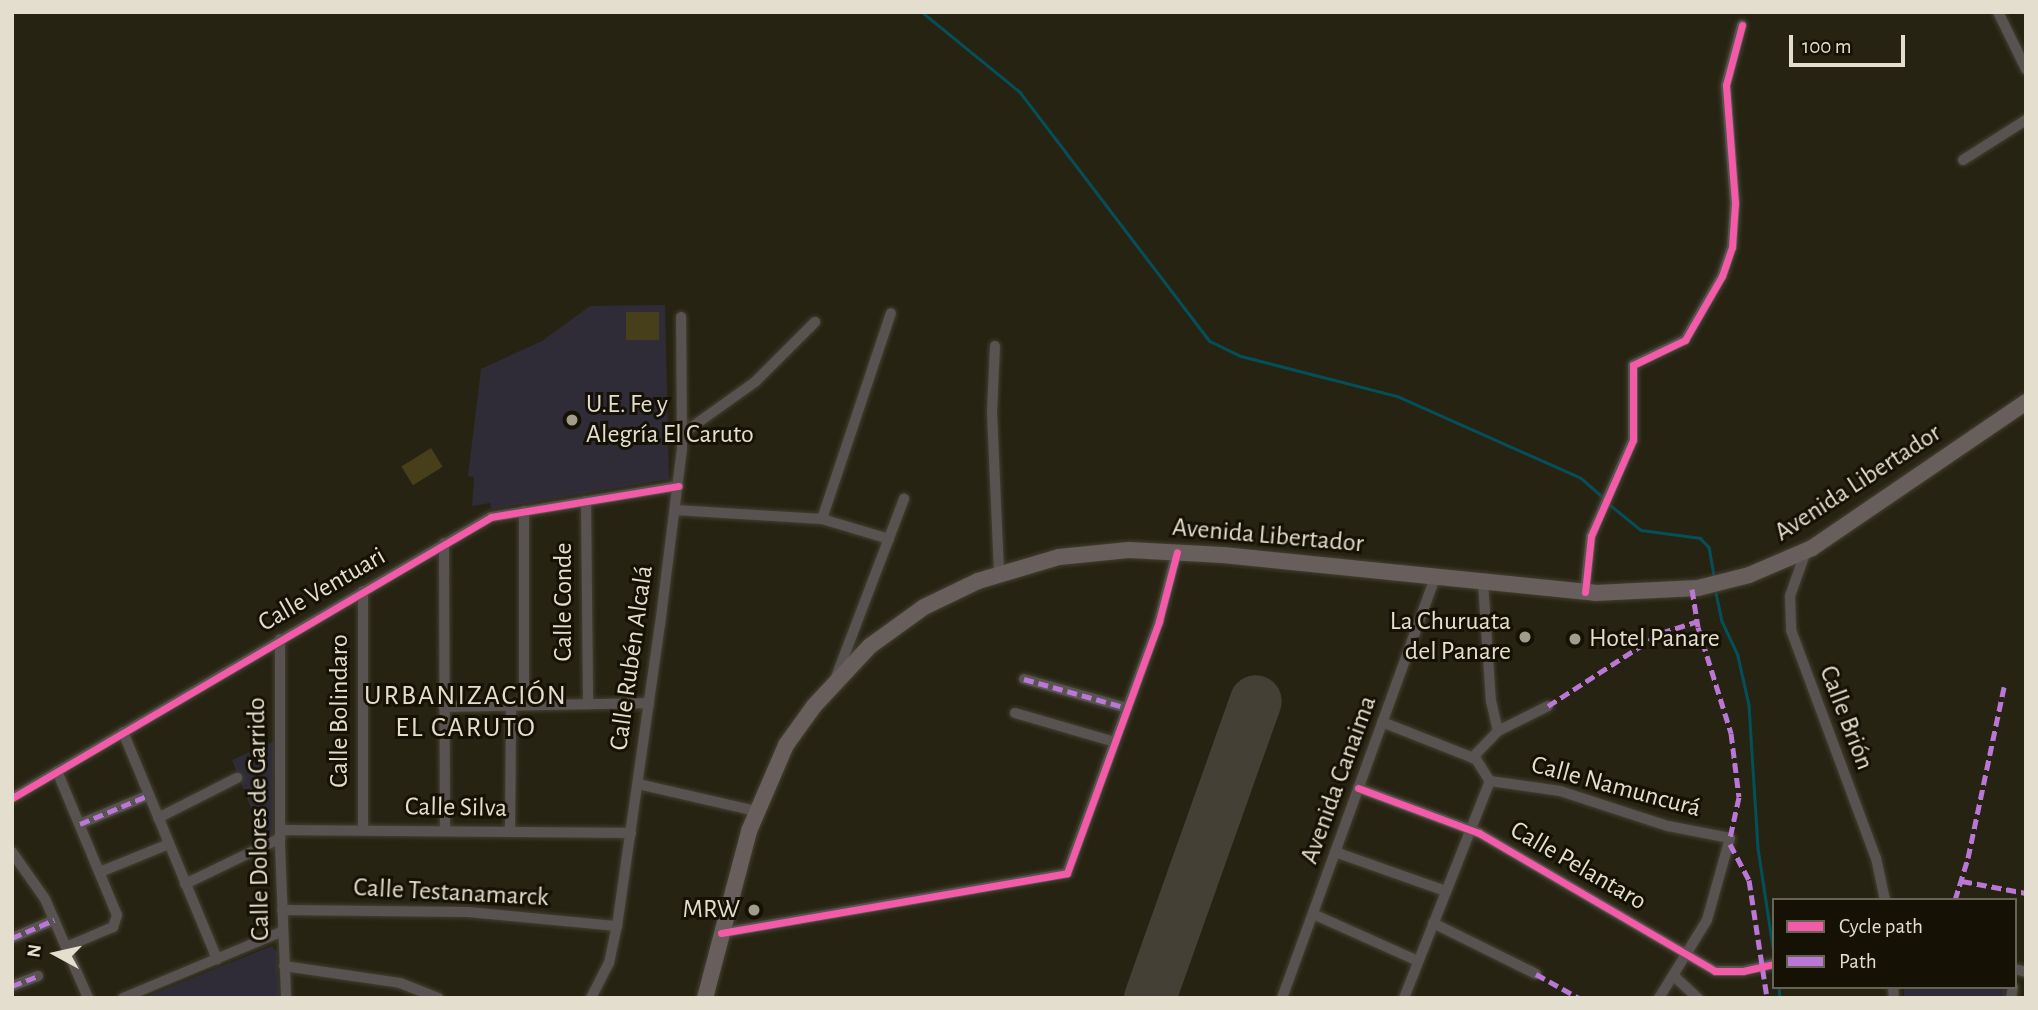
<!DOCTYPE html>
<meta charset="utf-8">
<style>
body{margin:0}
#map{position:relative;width:2038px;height:1010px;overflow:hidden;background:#272312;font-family:"Alegreya Sans",sans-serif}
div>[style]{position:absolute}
.education>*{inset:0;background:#2f2c38;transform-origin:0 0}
.green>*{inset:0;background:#473e1a;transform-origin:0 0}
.stream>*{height:2.5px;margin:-1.25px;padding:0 1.25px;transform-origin:1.25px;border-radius:1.25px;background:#04505a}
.runway>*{height:52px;margin:-26px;padding:0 26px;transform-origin:26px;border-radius:26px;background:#444035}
.roads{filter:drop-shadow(0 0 2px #434032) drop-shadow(0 0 2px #434032)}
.minor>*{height:10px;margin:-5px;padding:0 5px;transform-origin:5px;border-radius:5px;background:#585351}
.highway>*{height:16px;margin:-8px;padding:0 8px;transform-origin:8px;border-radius:8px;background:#685f5c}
.quiet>*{height:5px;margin-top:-2.5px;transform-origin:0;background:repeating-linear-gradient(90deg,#ba77d6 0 10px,transparent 0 15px)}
.cycleway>*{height:7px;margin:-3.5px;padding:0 3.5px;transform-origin:3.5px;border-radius:3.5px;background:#f35aa7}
.dots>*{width:19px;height:19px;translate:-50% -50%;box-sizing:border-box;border:4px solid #151105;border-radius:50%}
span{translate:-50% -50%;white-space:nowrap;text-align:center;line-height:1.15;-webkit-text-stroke:6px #151105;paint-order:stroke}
.poi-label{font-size:26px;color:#e3decd}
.left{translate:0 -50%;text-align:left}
.right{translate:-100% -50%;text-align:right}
.street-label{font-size:26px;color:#e3decd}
.neighbourhood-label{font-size:28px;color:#e3decd;letter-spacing:2px}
.frame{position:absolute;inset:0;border:14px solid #e3decd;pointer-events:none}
.legend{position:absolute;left:1772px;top:898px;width:245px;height:91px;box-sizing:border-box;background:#151105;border:2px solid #676355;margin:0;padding:9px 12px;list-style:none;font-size:21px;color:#e3decd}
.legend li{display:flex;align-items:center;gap:14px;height:35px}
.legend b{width:35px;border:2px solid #676355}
.north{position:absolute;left:21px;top:919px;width:70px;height:70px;-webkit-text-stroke:5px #151105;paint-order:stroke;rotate:278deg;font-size:19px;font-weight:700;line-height:28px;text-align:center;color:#e3decd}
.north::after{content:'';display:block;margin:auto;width:24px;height:32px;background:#e3decd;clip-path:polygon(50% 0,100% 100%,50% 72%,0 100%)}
.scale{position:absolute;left:1789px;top:35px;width:116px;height:32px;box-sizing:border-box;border:4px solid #e3decd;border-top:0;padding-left:9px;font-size:21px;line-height:24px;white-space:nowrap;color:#e3decd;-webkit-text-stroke:5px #151105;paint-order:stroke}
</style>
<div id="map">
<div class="education">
<i style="clip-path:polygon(665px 305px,669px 479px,492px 509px,490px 503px,472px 506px,474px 477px,468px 476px,481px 369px,542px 341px,590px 306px)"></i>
<i style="clip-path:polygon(274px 741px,273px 835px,263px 839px,232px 760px)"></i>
<i style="clip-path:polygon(272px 946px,277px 952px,279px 998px,143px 998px)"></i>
<i style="left:1904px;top:987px;width:101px;height:11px"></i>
</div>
<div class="green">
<i style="left:659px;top:312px;width:28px;height:33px;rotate:90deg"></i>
<i style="left:431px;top:448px;width:22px;height:35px;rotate:58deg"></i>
</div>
<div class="stream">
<i style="left:922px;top:12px;width:127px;rotate:39.2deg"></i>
<i style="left:1020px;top:92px;width:313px;rotate:52.7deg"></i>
<i style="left:1210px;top:341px;width:34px;rotate:26deg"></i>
<i style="left:1241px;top:356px;width:161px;rotate:14.4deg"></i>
<i style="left:1397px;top:396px;width:201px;rotate:24deg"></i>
<i style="left:1581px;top:478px;width:32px;rotate:41deg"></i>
<i style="left:1609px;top:504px;width:41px;rotate:39.1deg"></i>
<i style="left:1641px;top:530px;width:60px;rotate:7.7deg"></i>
<i style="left:1700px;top:538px;width:13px;rotate:45deg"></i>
<i style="left:1709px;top:547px;width:29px;rotate:80deg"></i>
<i style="left:1716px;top:593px;width:29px;rotate:78deg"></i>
<i style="left:1722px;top:621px;width:38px;rotate:65deg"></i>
<i style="left:1738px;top:656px;width:50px;rotate:77.3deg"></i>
<i style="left:1749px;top:705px;width:143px;rotate:86.4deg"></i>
<i style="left:1758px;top:848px;width:107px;rotate:81.4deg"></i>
<i style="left:1779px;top:987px;width:11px;rotate:85deg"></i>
</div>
<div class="runway">
<i style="left:1150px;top:998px;width:315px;rotate:-70.4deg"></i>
</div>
<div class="roads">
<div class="minor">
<i style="left:1998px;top:12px;width:64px;rotate:63.8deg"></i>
<i style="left:1963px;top:160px;width:75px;rotate:-32.4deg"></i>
<i style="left:995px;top:346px;width:66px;rotate:92.6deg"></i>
<i style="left:992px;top:412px;width:160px;rotate:87.5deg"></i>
<i style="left:682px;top:434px;width:90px;rotate:-35.5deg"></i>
<i style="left:755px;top:382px;width:85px;rotate:-45deg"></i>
<i style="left:586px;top:501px;width:203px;rotate:89.4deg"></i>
<i style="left:675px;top:510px;width:147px;rotate:3.5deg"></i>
<i style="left:822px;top:519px;width:70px;rotate:16.6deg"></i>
<i style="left:822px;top:519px;width:217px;rotate:-71.5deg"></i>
<i style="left:444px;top:543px;width:288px;rotate:89.8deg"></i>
<i style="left:1806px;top:551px;width:48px;rotate:109.6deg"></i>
<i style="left:1790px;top:596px;width:34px;rotate:88deg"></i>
<i style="left:1791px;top:630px;width:243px;rotate:69.6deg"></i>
<i style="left:1876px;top:858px;width:43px;rotate:77.9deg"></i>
<i style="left:1483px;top:582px;width:119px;rotate:86.2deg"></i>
<i style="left:1491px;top:701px;width:31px;rotate:77deg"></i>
<i style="left:363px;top:591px;width:239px;rotate:90deg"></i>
<i style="left:1585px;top:592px;width:56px;rotate:-83.9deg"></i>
<i style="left:1591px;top:536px;width:105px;rotate:-66.4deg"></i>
<i style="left:1633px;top:440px;width:75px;rotate:-90deg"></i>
<i style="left:1633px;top:365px;width:58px;rotate:-25.7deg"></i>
<i style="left:1685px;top:340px;width:74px;rotate:-60deg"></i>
<i style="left:1722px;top:276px;width:31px;rotate:-71deg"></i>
<i style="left:1732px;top:247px;width:44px;rotate:-86.1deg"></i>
<i style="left:1735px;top:203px;width:118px;rotate:-94.4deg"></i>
<i style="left:1726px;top:85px;width:62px;rotate:-75.1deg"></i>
<i style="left:280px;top:639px;width:207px;rotate:90deg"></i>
<i style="left:280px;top:846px;width:152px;rotate:87.7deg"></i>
<i style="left:836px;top:677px;width:191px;rotate:-69.1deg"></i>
<i style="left:1024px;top:679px;width:107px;rotate:15.7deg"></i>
<i style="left:524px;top:705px;width:194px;rotate:-90deg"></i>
<i style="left:444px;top:707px;width:205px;rotate:-1.1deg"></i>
<i style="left:1015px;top:713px;width:104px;rotate:16.2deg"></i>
<i style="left:1382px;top:722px;width:101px;rotate:21.5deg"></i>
<i style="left:1476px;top:759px;width:26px;rotate:58deg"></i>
<i style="left:123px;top:732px;width:246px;rotate:67.5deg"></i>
<i style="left:1472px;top:758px;width:37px;rotate:-46deg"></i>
<i style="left:1498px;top:731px;width:56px;rotate:-26.6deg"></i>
<i style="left:57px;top:771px;width:156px;rotate:67.4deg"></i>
<i style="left:117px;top:915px;width:13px;rotate:108deg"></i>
<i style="left:113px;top:927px;width:51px;rotate:156.9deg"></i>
<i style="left:1490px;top:781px;width:71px;rotate:8.1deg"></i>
<i style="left:1560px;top:791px;width:114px;rotate:18deg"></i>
<i style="left:1668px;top:826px;width:63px;rotate:11deg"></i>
<i style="left:1730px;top:838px;width:85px;rotate:105.7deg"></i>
<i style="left:1707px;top:920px;width:92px;rotate:121.6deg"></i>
<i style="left:638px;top:784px;width:121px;rotate:12.9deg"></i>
<i style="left:1358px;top:788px;width:129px;rotate:20.4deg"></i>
<i style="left:1479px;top:833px;width:273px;rotate:30.3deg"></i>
<i style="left:1715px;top:971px;width:28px"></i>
<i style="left:1743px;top:971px;width:32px;rotate:-13deg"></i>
<i style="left:12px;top:798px;width:555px;rotate:-30.4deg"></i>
<i style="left:491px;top:517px;width:190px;rotate:-9.4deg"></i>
<i style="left:158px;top:818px;width:89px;rotate:-26.9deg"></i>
<i style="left:80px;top:824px;width:75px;rotate:-22.8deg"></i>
<i style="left:280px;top:830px;width:351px;rotate:0.5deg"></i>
<i style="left:510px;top:832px;width:127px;rotate:-89.5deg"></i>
<i style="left:12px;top:852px;width:57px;rotate:54.9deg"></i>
<i style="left:45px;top:899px;width:108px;rotate:66.5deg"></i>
<i style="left:1335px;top:852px;width:118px;rotate:19.4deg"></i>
<i style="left:100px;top:872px;width:74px;rotate:-22.1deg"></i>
<i style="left:185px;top:884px;width:106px;rotate:-25.8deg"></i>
<i style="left:282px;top:910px;width:186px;rotate:0.6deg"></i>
<i style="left:468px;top:912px;width:150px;rotate:5.4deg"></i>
<i style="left:1313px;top:914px;width:115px;rotate:24.1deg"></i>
<i style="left:1433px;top:923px;width:115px;rotate:26.3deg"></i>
<i style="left:721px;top:933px;width:351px;rotate:-9.8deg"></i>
<i style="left:1067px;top:873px;width:268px;rotate:-69.9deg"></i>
<i style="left:1159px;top:621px;width:71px;rotate:-75.4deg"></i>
<i style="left:12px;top:938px;width:46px;rotate:-23.2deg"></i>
<i style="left:284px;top:966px;width:117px;rotate:8.3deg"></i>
<i style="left:400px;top:983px;width:41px;rotate:21.5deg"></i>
<i style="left:2015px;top:969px;width:11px;rotate:15deg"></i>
<i style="left:1674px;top:976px;width:33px;rotate:43deg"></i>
<i style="left:12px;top:986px;width:28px;rotate:-21deg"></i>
<i style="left:1893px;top:987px;width:11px;rotate:85deg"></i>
<i style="left:123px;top:998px;width:173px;rotate:-22.7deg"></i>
<i style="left:591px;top:998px;width:39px;rotate:-63deg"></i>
<i style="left:609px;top:963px;width:38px;rotate:-78deg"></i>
<i style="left:617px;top:926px;width:304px;rotate:-81.9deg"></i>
<i style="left:660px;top:625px;width:177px;rotate:-82.9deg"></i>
<i style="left:682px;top:449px;width:132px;rotate:-90.4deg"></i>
<i style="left:1282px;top:998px;width:448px;rotate:-70deg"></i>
<i style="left:1404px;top:998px;width:233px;rotate:-68.4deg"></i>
<i style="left:2011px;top:998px;width:11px;rotate:-80deg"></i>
</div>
<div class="highway">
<i style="left:705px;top:998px;width:173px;rotate:-75.2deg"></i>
<i style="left:749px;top:831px;width:94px;rotate:-66.7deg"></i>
<i style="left:786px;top:745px;width:48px;rotate:-54.3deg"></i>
<i style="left:814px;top:706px;width:82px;rotate:-47deg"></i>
<i style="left:870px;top:646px;width:67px;rotate:-35.8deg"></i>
<i style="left:924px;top:607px;width:60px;rotate:-25.7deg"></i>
<i style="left:978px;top:581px;width:84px;rotate:-16.5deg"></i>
<i style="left:1059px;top:557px;width:70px;rotate:-5.7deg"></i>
<i style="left:1129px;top:550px;width:94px;rotate:3deg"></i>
<i style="left:1223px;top:555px;width:374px;rotate:5.8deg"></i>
<i style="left:1595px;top:593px;width:103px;rotate:-2.8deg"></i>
<i style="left:1698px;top:588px;width:53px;rotate:-14.3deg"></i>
<i style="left:1749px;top:575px;width:69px;rotate:-23.2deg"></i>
<i style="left:1812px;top:548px;width:259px;rotate:-34.3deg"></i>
</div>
</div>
<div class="quiet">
<i style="left:1692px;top:589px;width:38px;rotate:81deg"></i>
<i style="left:1698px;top:627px;width:111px;rotate:72.7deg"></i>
<i style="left:1731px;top:733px;width:64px;rotate:82.9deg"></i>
<i style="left:1739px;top:797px;width:42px;rotate:102.4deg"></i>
<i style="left:1024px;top:679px;width:107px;rotate:15.7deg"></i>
<i style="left:1548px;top:706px;width:135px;rotate:-32.9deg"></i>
<i style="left:1661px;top:633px;width:38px;rotate:-18deg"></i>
<i style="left:80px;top:824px;width:75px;rotate:-22.8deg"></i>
<i style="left:1730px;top:844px;width:41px;rotate:62.2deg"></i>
<i style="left:1749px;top:880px;width:119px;rotate:81.3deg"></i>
<i style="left:1962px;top:881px;width:65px;rotate:10.6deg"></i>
<i style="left:1955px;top:900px;width:44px;rotate:-72.8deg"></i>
<i style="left:1968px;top:858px;width:175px;rotate:-78.1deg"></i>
<i style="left:12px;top:938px;width:46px;rotate:-23.2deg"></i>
<i style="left:1536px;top:974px;width:49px;rotate:29.2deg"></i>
<i style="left:12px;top:986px;width:28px;rotate:-21deg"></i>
</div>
<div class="cycleway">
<i style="left:1585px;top:592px;width:56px;rotate:-83.9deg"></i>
<i style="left:1591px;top:536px;width:105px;rotate:-66.4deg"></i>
<i style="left:1633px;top:440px;width:75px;rotate:-90deg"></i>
<i style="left:1633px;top:365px;width:58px;rotate:-25.7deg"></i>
<i style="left:1685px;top:340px;width:74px;rotate:-60deg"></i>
<i style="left:1722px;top:276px;width:31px;rotate:-71deg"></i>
<i style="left:1732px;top:247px;width:44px;rotate:-86.1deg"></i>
<i style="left:1735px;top:203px;width:118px;rotate:-94.4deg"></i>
<i style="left:1726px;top:85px;width:62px;rotate:-75.1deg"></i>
<i style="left:1358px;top:788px;width:129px;rotate:20.4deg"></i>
<i style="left:1479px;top:833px;width:273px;rotate:30.3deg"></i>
<i style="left:1715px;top:971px;width:28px"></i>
<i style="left:1743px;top:971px;width:32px;rotate:-13deg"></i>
<i style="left:12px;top:798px;width:555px;rotate:-30.4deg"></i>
<i style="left:491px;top:517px;width:190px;rotate:-9.4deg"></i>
<i style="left:721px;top:933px;width:351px;rotate:-9.8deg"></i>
<i style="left:1067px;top:873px;width:268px;rotate:-69.9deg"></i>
<i style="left:1159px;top:621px;width:71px;rotate:-75.4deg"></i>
</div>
<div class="dots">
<i style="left:572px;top:420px;background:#a19d8c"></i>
<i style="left:1525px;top:637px;background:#a19d8c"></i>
<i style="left:1575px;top:639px;background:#a19d8c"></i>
<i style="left:754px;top:910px;background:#a19d8c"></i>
</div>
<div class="poi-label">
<span class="left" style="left:586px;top:420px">U.E. Fe y<br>Alegría El Caruto</span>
<span class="right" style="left:1511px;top:637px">La Churuata<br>del Panare</span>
<span class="left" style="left:1589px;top:639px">Hotel Panare</span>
<span class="right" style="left:740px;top:910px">MRW</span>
</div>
<div class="street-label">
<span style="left:1858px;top:483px;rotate:-33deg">Avenida Libertador</span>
<span style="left:1268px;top:536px;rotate:5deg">Avenida Libertador</span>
<span style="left:322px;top:590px;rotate:-30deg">Calle Ventuari</span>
<span style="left:564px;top:602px;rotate:-90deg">Calle Conde</span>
<span style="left:632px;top:658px;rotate:-82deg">Calle Rubén Alcalá</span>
<span style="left:340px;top:711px;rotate:-90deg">Calle Bolindaro</span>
<span style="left:1846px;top:718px;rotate:69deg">Calle Brión</span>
<span style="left:1339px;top:780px;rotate:-70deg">Avenida Canaima</span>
<span style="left:1616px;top:787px;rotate:15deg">Calle Namuncurá</span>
<span style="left:456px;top:808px;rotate:1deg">Calle Silva</span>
<span style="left:259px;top:819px;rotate:-91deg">Calle Dolores de Garrido</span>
<span style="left:1578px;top:866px;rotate:30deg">Calle Pelantaro</span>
<span style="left:451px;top:893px;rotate:3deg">Calle Testanamarck</span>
</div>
<div class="neighbourhood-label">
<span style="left:466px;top:712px">URBANIZACIÓN<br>EL CARUTO</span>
</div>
<div class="frame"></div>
<ul class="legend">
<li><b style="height:9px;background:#f35aa7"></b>Cycle path</li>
<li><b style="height:9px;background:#ba77d6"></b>Path</li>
</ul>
<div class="north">N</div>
<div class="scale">100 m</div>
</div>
